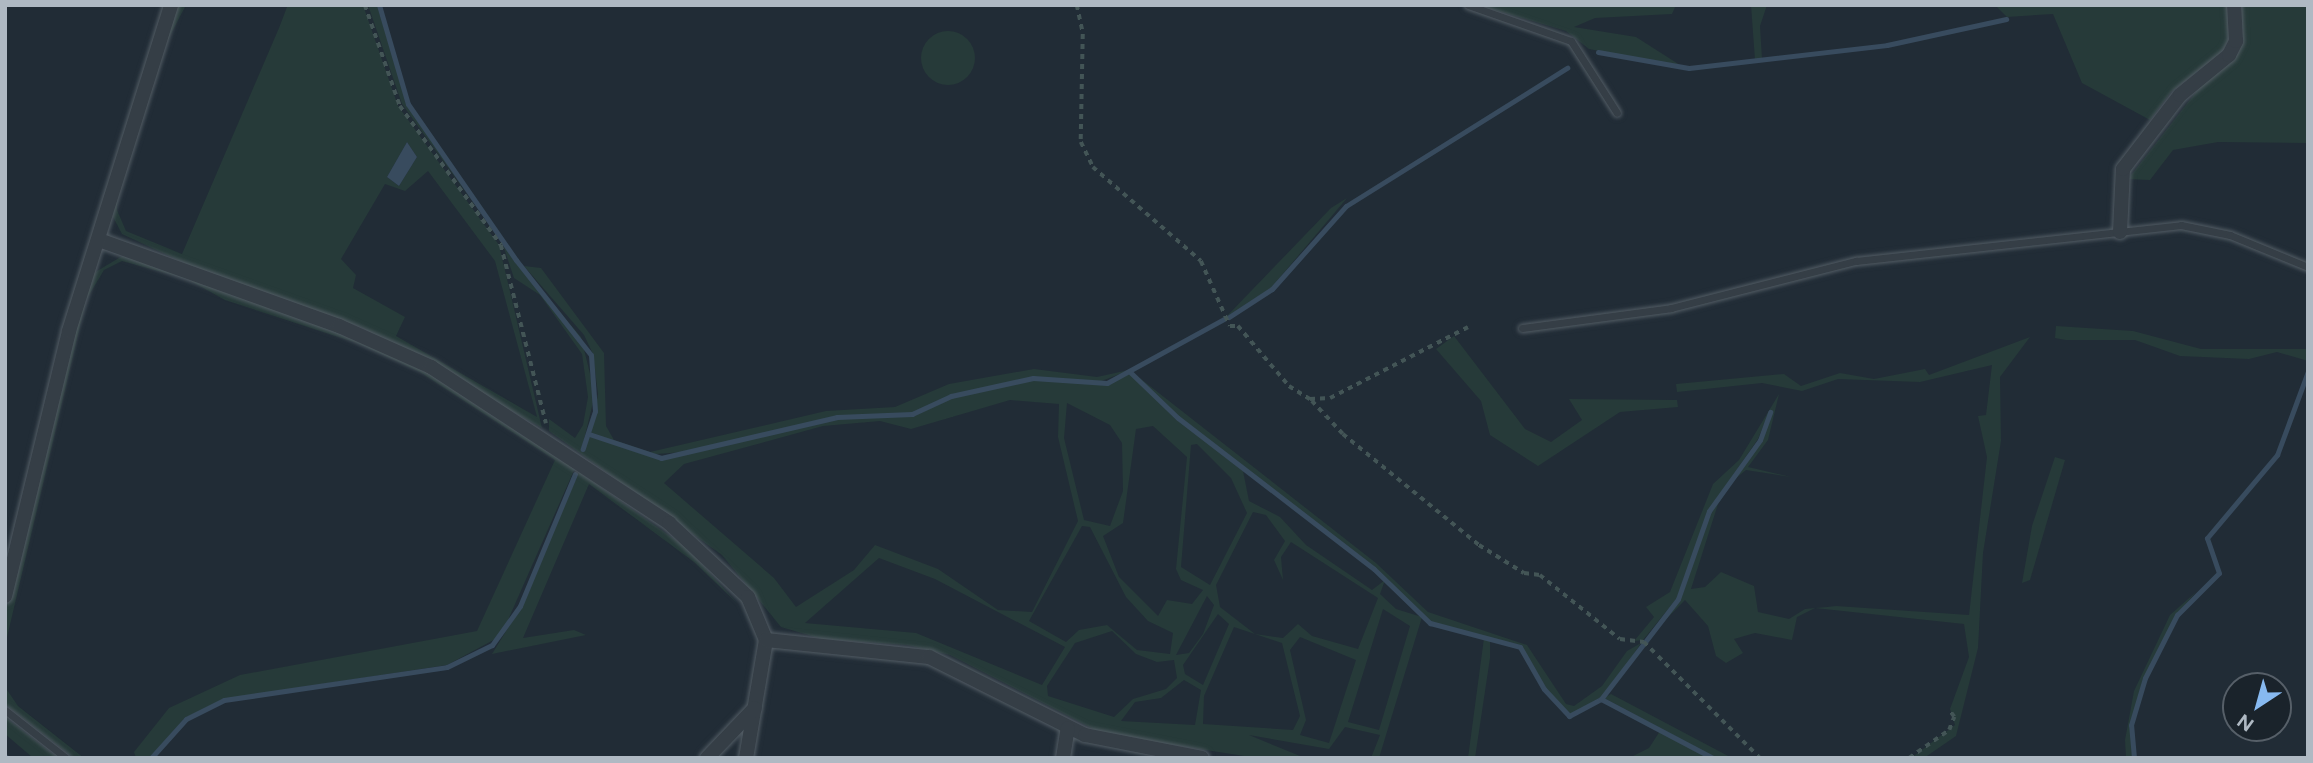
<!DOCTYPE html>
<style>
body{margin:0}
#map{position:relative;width:2313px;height:763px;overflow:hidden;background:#212c36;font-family:Figtree,sans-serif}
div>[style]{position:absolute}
.green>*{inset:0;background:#263a39}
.round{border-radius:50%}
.water>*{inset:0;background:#384b5e}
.stream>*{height:5px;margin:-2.5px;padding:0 2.5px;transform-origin:2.5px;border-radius:2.5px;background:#384b5e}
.path>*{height:3.5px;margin-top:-1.75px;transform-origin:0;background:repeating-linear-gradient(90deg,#435556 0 5px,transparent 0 10px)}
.roads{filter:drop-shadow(0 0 2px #525c64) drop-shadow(0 0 2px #525c64)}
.lane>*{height:7px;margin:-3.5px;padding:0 3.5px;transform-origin:3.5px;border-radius:3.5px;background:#353e46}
.street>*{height:14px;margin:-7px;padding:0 7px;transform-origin:7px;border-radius:7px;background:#353e46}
span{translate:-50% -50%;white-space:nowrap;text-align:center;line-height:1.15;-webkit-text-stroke:5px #1a232b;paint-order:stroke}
.frame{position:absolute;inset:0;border:7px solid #afb9c3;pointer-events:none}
.north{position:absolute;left:2222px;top:672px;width:70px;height:70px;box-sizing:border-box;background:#1a232b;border:2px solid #565f68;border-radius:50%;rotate:216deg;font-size:19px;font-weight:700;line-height:28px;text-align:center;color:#afb9c3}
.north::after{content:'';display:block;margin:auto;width:24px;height:32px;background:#87b9f0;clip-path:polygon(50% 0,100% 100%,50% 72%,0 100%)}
</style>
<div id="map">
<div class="green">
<i style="clip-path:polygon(evenodd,176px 5px,186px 5px,163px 49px,118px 186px,117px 210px,126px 231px,182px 254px,279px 28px,287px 7px,280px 5px,363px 5px,398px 106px,499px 245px,542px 428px,361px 327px,221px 280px,122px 234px,112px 215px,113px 192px,176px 5px,407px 142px,417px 157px,399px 186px,387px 177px,407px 142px,176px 5px,428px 171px,495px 261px,537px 417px,396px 336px,405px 317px,353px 288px,356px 275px,341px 259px,385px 184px,405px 191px,428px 171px)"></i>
<i style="clip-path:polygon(evenodd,368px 5px,377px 5px,407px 105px,515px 261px,581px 337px,595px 394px,582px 448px,590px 435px,661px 460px,838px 418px,912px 415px,951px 398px,1033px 379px,1099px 385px,1130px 374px,1243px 471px,1249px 501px,1280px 517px,1306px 545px,1372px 590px,1385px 580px,1380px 594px,1396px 609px,1422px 617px,1379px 758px,1371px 758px,1380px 735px,1345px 727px,1329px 749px,1249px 735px,1305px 758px,1257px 758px,1103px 734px,950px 655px,907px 645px,822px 639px,781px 627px,722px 555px,549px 431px,549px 419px,575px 438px,583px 425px,588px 397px,582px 354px,540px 295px,514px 278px,502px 242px,402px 104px,368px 5px,1010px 400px,1059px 404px,1058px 437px,1078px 521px,1032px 612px,998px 610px,938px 569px,875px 545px,854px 570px,796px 607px,774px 578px,664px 483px,684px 464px,823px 426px,880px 421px,911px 429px,1010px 400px,368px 5px,1067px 403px,1110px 425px,1122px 443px,1123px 491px,1110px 526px,1084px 520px,1064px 438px,1067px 403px,368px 5px,1153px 426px,1187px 457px,1176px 569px,1181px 580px,1203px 590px,1192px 604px,1167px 600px,1158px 616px,1119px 577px,1103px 536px,1123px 523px,1136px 429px,1153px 426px,368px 5px,1197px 444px,1231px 478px,1247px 513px,1210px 585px,1181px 567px,1191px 445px,1197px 444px,368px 5px,1253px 512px,1266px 515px,1285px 541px,1274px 560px,1283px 580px,1281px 557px,1291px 542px,1378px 598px,1358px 649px,1312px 636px,1298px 624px,1283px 638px,1255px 634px,1220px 607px,1216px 585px,1253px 512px,368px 5px,1082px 526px,1090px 527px,1126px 597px,1148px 621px,1173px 633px,1170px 654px,1137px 650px,1107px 625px,1079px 630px,1066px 642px,1029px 621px,1082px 526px,368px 5px,879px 558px,935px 579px,1065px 647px,1042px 685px,916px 633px,805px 623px,879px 558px,368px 5px,1207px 596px,1214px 605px,1203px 634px,1189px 653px,1176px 655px,1207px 596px,368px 5px,1383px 609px,1410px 626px,1379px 730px,1348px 722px,1383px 609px,368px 5px,1218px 614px,1229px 624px,1203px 685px,1185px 674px,1183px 665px,1218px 614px,368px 5px,1234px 627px,1282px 643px,1300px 716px,1293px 730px,1203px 724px,1204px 696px,1234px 627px,368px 5px,1112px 631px,1136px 654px,1157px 662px,1174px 660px,1177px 678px,1166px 689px,1133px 699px,1114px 717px,1048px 696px,1047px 686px,1075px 643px,1112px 631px,368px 5px,1300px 637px,1356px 660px,1329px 743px,1300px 735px,1306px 720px,1290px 650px,1300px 637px,368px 5px,1184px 680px,1201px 690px,1195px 725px,1121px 721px,1135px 702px,1161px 698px,1184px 680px)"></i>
<i style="clip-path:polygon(1478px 5px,1676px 5px,1672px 14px,1595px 18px,1574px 27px,1636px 37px,1683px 67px,1589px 49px,1566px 31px)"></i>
<i style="clip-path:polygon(1751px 5px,1767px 5px,1760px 26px,1762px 59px,1755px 60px)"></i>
<i style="clip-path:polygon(1995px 5px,2228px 5px,2230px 37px,2222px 52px,2171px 92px,2150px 120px,2082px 83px,2053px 14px,2007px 17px)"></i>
<i style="clip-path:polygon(2241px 5px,2308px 5px,2308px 143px,2218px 142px,2173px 150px,2150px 180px,2128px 179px,2239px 37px)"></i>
<i class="round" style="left:921px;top:31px;width:54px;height:54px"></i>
<i style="clip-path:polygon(1347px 198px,1271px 288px,1226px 317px,1331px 208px)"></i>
<i style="clip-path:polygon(124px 255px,332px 329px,427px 371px,575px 468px,501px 636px,447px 665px,224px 699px,185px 718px,149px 758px,136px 758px,134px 752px,169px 708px,240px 675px,477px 631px,555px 460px,420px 372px,357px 343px,225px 300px,187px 279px,122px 261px,104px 270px,86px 300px,5px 646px,5px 615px,71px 338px,92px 274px)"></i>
<i style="clip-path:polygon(524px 266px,541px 268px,604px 353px,606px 426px,614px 440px,650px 452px,826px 411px,895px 407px,949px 384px,1034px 369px,1097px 377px,1133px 369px,1099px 382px,1033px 377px,951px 395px,912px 413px,837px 416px,684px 452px,643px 455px,591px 433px,598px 394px,593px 354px,584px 335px)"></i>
<i style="clip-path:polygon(2056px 326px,2133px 331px,2201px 349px,2308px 349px,2308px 361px,2277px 352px,2249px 359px,2180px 356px,2135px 340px,2066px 340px,2055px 338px)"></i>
<i style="clip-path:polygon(1454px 336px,1525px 429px,1551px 442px,1582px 420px,1569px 399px,1677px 400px,1678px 407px,1620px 412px,1538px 466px,1490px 435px,1481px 401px,1436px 349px)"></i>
<i style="clip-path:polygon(2030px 337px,2000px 377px,2001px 441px,1983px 553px,1978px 648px,1956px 736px,1924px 758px,1911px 758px,1955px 725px,1950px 709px,1969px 657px,1964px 624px,1815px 608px,1797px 617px,1792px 640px,1755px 633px,1734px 639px,1743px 653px,1726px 663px,1716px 656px,1708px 626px,1685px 600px,1645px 641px,1680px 600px,1710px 512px,1761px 441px,1769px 423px,1770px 410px,1758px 439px,1708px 511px,1677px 598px,1643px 640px,1634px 641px,1654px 617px,1646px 607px,1670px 592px,1713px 484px,1739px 460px,1779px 394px,1768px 440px,1748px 467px,1791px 477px,1746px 470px,1735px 479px,1718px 504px,1691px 589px,1705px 587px,1721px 572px,1754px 586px,1758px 612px,1789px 619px,1805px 609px,1815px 608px,1827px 607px,1836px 606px,1969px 615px,1987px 457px,1978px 416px,1986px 415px,1992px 365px,1920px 382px,1838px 379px,1802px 391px,1762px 383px,1677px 392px,1676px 384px,1784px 374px,1801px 386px,1840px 373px,1874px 379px,1925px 369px,1929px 375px)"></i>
<i style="clip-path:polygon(1132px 372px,1376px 563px,1428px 612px,1527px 645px,1566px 704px,1574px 706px,1602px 686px,1627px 651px,1641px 643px,1609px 692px,1573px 717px,1545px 689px,1521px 646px,1431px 622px,1375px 568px,1179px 417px)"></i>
<i style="clip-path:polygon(2055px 457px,2065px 460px,2030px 580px,2022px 583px,2032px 526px)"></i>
<i style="clip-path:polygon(579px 472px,687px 548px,737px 603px,694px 562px,589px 484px,523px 638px,574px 630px,586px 635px,492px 654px,521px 607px)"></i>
<i style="clip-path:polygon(2196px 592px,2177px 614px,2144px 678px,2130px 725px,2133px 758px,2126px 758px,2125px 740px,2134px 691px,2170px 615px)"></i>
<i style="clip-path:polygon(1484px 638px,1490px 639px,1490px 658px,1475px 758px,1468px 758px)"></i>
<i style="clip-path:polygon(5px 687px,18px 706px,84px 758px,74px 758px,5px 704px)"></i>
<i style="clip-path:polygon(1611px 694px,1732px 758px,1716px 758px,1604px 698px)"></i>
<i style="clip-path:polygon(5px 717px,58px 758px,32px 757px,5px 734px)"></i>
<i style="clip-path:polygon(1660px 731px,1710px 758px,1629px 758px,1649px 748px)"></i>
</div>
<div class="water">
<i style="clip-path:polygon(407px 142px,417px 157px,399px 186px,387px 177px)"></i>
</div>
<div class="stream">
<i style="left:379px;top:5px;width:103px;rotate:73.7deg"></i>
<i style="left:408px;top:104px;width:190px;rotate:55.3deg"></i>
<i style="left:516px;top:260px;width:121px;rotate:51.7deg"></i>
<i style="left:591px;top:355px;width:56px;rotate:85.9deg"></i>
<i style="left:595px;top:411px;width:40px;rotate:108deg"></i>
<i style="left:1598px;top:52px;width:92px;rotate:10deg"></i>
<i style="left:1689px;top:68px;width:199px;rotate:-6.6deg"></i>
<i style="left:1887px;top:45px;width:122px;rotate:-12.3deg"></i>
<i style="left:1229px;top:317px;width:51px;rotate:-33.1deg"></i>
<i style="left:1272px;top:289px;width:111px;rotate:-48.3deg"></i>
<i style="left:1346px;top:206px;width:261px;rotate:-32deg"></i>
<i style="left:1130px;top:372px;width:66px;rotate:43.8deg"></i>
<i style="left:1178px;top:418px;width:247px;rotate:37.6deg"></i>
<i style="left:1374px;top:569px;width:78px;rotate:44deg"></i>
<i style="left:1430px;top:623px;width:93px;rotate:14.9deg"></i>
<i style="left:1520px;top:647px;width:48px;rotate:60.3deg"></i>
<i style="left:1544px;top:689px;width:37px;rotate:47deg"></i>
<i style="left:1569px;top:716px;width:36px;rotate:-28deg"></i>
<i style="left:1601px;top:699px;width:127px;rotate:27.8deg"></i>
<i style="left:589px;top:434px;width:76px;rotate:18.4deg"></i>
<i style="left:661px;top:458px;width:181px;rotate:-13.1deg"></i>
<i style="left:837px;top:417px;width:75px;rotate:-2.3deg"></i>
<i style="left:912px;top:414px;width:43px;rotate:-24.8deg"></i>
<i style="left:951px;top:396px;width:84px;rotate:-12.4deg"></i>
<i style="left:1033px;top:378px;width:74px;rotate:3.9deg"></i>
<i style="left:1107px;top:383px;width:133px;rotate:-28.7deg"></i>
<i style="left:1601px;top:699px;width:126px;rotate:-52.4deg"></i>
<i style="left:1678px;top:599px;width:93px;rotate:-70.6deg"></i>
<i style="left:1709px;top:511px;width:87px;rotate:-54.3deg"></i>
<i style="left:1760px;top:440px;width:30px;rotate:-70deg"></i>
<i style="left:5px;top:756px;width:3px;rotate:45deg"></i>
<i style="left:151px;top:758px;width:52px;rotate:-48.1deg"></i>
<i style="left:186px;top:719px;width:42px;rotate:-26.6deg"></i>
<i style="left:224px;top:700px;width:225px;rotate:-8.4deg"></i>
<i style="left:447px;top:667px;width:50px;rotate:-26.1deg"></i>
<i style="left:492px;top:645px;width:48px;rotate:-54.3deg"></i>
<i style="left:520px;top:606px;width:143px;rotate:-67.4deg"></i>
<i style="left:2134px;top:758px;width:33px;rotate:-95deg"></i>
<i style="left:2131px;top:725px;width:49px;rotate:-73.4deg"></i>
<i style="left:2145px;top:678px;width:71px;rotate:-63.1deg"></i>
<i style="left:2177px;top:615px;width:59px;rotate:-45deg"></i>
<i style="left:2219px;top:573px;width:37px;rotate:-109deg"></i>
<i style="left:2207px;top:538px;width:109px;rotate:-49.9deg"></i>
<i style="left:2277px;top:455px;width:90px;rotate:-69.7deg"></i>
</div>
<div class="path">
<i style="left:365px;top:5px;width:107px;rotate:70.9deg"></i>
<i style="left:400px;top:106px;width:172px;rotate:54deg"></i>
<i style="left:501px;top:245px;width:184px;rotate:75.8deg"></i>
<i style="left:1077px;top:5px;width:30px;rotate:78deg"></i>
<i style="left:1083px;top:34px;width:108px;rotate:91.1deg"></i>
<i style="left:1081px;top:142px;width:28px;rotate:64deg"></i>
<i style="left:1093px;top:167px;width:143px;rotate:41deg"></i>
<i style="left:1201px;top:261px;width:71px;rotate:66deg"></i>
<i style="left:1230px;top:326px;width:8px"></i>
<i style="left:1238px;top:326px;width:79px;rotate:49.6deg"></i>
<i style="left:1289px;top:386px;width:25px;rotate:32deg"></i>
<i style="left:1310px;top:399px;width:20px;rotate:-3deg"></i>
<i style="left:1330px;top:398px;width:155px;rotate:-27.2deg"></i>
<i style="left:1312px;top:401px;width:45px;rotate:46.8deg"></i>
<i style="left:1343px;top:434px;width:176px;rotate:39.2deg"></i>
<i style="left:1479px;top:545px;width:53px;rotate:31.9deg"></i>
<i style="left:1524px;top:573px;width:16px;rotate:7deg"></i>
<i style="left:1540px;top:575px;width:102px;rotate:38.7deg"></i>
<i style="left:1620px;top:639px;width:24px;rotate:7deg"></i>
<i style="left:1644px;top:642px;width:164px;rotate:45deg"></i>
<i style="left:1909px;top:758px;width:49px;rotate:-35deg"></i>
<i style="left:1949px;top:730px;width:14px;rotate:-69deg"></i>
<i style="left:1954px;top:717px;width:9px;rotate:-126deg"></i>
</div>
<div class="roads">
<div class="lane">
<i style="left:1468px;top:5px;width:109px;rotate:19.3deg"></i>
<i style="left:1571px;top:41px;width:85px;rotate:57.4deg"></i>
<i style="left:1522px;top:328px;width:150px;rotate:-7.6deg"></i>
<i style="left:1671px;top:308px;width:191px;rotate:-14.3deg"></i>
<i style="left:1856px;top:261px;width:327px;rotate:-6.3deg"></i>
<i style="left:2181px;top:225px;width:50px;rotate:11.5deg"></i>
<i style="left:2230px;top:235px;width:84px;rotate:22.3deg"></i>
<i style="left:5px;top:710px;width:78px;rotate:38.2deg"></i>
</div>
<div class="street">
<i style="left:2120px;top:232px;width:63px;rotate:-87.3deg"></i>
<i style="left:2123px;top:169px;width:93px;rotate:-52.4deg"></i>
<i style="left:2180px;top:95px;width:63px;rotate:-39.2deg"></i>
<i style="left:2229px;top:55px;width:16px;rotate:-63deg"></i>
<i style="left:2236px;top:41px;width:36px;rotate:-93deg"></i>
<i style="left:99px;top:240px;width:255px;rotate:19.7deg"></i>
<i style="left:339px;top:326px;width:101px;rotate:24deg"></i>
<i style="left:431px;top:367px;width:285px;rotate:33.2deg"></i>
<i style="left:669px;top:523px;width:108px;rotate:43.1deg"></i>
<i style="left:748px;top:597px;width:47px;rotate:67.3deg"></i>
<i style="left:766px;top:640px;width:120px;rotate:99.6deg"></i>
<i style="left:5px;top:596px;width:273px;rotate:-76.4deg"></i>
<i style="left:69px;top:331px;width:342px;rotate:-72.6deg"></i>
<i style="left:766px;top:640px;width:164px;rotate:6deg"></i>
<i style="left:929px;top:657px;width:174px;rotate:26.6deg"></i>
<i style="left:1085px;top:735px;width:119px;rotate:11.1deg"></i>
<i style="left:707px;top:758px;width:69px;rotate:-46.2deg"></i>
<i style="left:1063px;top:758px;width:30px;rotate:-81deg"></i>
</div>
</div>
<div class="frame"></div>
<div class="north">N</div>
</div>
